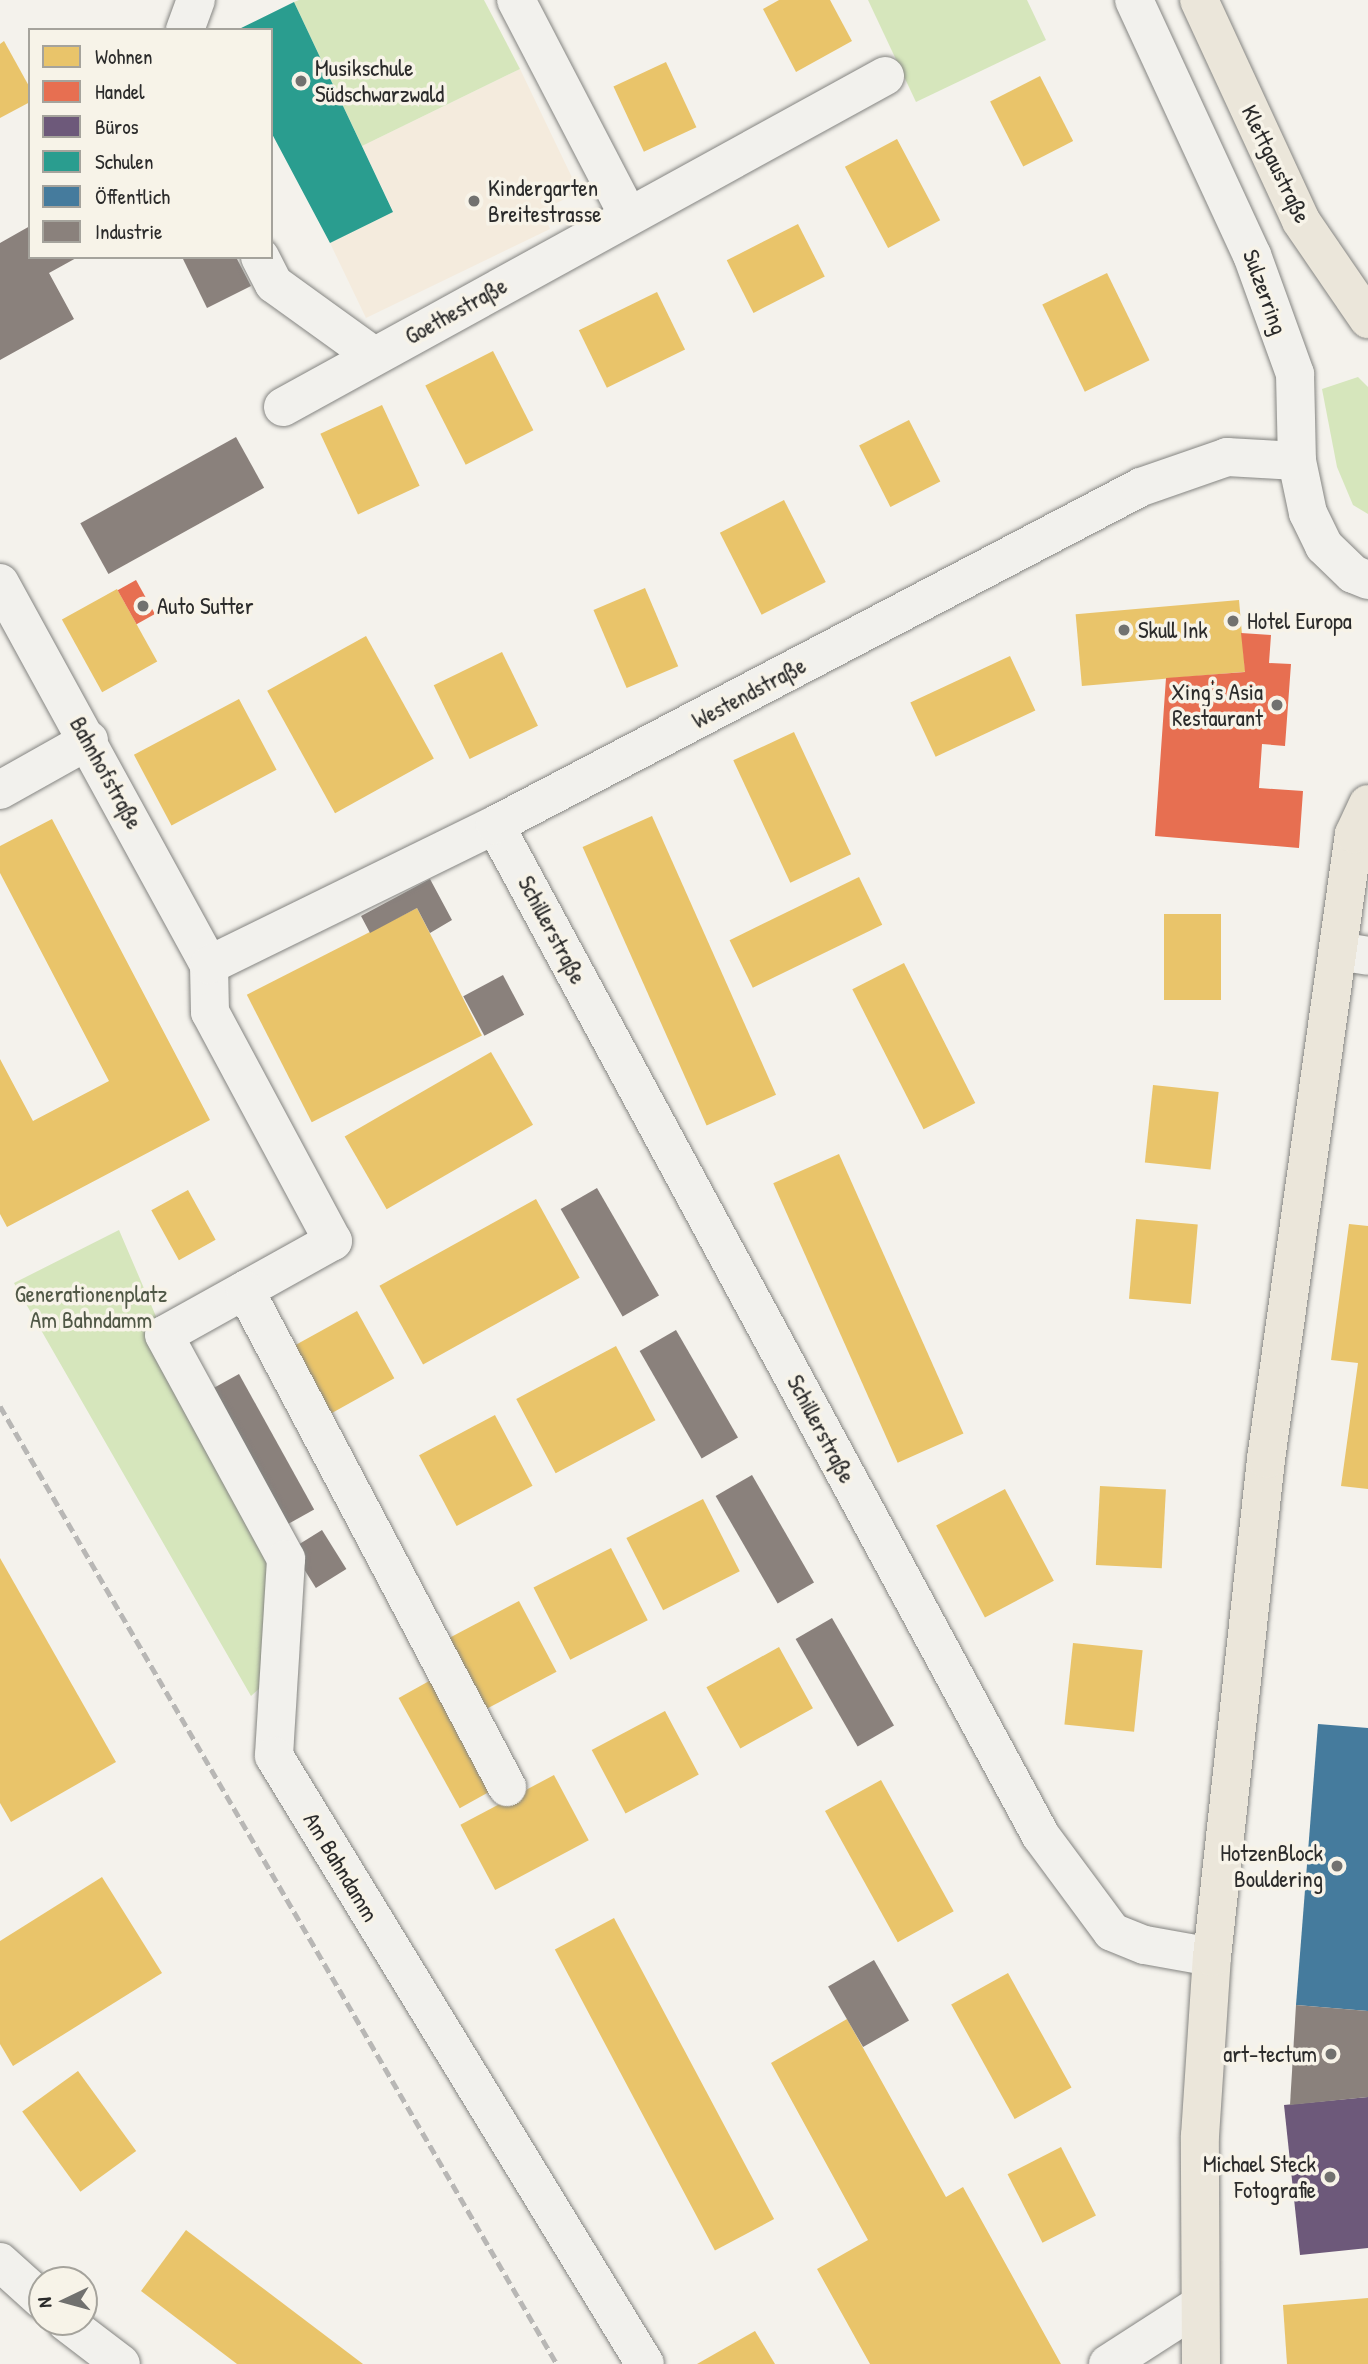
<!DOCTYPE html>
<meta charset="utf-8">
<style>
body{margin:0}
#map{position:relative;width:1368px;height:2364px;overflow:hidden;background:#f4f2ec;font-family:"Patrick Hand",sans-serif}
div>[style]{position:absolute}
.built>*{inset:0;background:#f4ebdd}
.green>*{inset:0;background:#d6e6bc}
.homes>*{inset:0;background:#e9c46a;transform-origin:0 0}
.shops>*{inset:0;background:#e76f51;transform-origin:0 0}
.offices>*{inset:0;background:#6d597a}
.schools>*{inset:0;background:#2a9d8f}
.public>*{inset:0;background:#457b9d}
.industry>*{inset:0;background:#8a817c;transform-origin:0 0}
.roads{filter:drop-shadow(0 0 2px #858582) drop-shadow(0 0 2px #858582)}
.minor>*{height:38px;margin:-19px;padding:0 19px;transform-origin:19px;border-radius:19px;background:#f2f1ed}
.major>*{height:38px;margin:-19px;padding:0 19px;transform-origin:19px;border-radius:19px;background:#ebe6da}
.rail>*{height:5px;margin-top:-2.5px;transform-origin:0;background:repeating-linear-gradient(90deg,#b8b7b5 0 10px,transparent 0 15px)}
.dots>*{width:19px;height:19px;translate:-50% -50%;box-sizing:border-box;border:4px solid #f7f3e8;border-radius:50%}
span{translate:-50% -50%;white-space:nowrap;text-align:center;line-height:1.15;-webkit-text-stroke:7px #f7f3e8;paint-order:stroke}
.poi-label{font-size:23px;color:#2b2b2b}
.left{translate:0 -50%;text-align:left}
.right{translate:-100% -50%;text-align:right}
.street-label{font-size:23px;color:#2b2b2b}
.park-label{font-size:23px;color:#505846}
.legend{position:absolute;left:28px;top:28px;width:245px;height:231px;box-sizing:border-box;background:#f7f3e8;border:2px solid #a5a39c;margin:0;padding:9px 12px;list-style:none;font-size:21px;color:#2b2b2b}
.legend li{display:flex;align-items:center;gap:14px;height:35px}
.legend b{width:35px;border:2px solid #a5a39c}
.north{position:absolute;left:28px;top:2266px;width:70px;height:70px;box-sizing:border-box;background:#f7f3e8;border:2px solid #a5a39c;border-radius:50%;rotate:265deg;font-size:19px;font-weight:700;line-height:28px;text-align:center;color:#2b2b2b}
.north::after{content:'';display:block;margin:auto;width:24px;height:32px;background:#71716f;clip-path:polygon(50% 0,100% 100%,50% 72%,0 100%)}
</style>
<div id="map">
<div class="built">
<i style="clip-path:polygon(520px 69px,579px 192px,542px 210px,550px 229px,366px 318px,330px 243px,393px 211px,362px 146px)"></i>
</div>
<div class="green">
<i style="clip-path:polygon(299px 0,484px 0,520px 69px,362px 146px,294px 2px)"></i>
<i style="clip-path:polygon(868px 0,1027px 0,1046px 40px,916px 102px)"></i>
<i style="clip-path:polygon(1358px 377px,1368px 387px,1368px 514px,1353px 505px,1337px 467px,1322px 389px)"></i>
<i style="clip-path:polygon(119px 1230px,164px 1335px,286px 1559px,279px 1671px,251px 1696px,14px 1283px)"></i>
</div>
<div class="homes">
<i style="clip-path:polygon(779px 0,830px 0,852px 41px,796px 72px,763px 9px)"></i>
<i style="clip-path:polygon(4px 41px,30px 88px,30px 102px,0 118px,0 44px)"></i>
<i style="left:666px;top:62px;width:72px;height:58px;rotate:65deg"></i>
<i style="left:1040px;top:76px;width:73px;height:56px;rotate:63deg"></i>
<i style="left:897px;top:139px;width:92px;height:59px;rotate:62deg"></i>
<i style="left:798px;top:224px;width:59px;height:80px;rotate:63deg"></i>
<i style="left:1107px;top:273px;width:97px;height:72px;rotate:64deg"></i>
<i style="left:657px;top:292px;width:64px;height:87px;rotate:64deg"></i>
<i style="left:493px;top:351px;width:89px;height:76px;rotate:63deg"></i>
<i style="left:382px;top:405px;width:89px;height:68px;rotate:65deg"></i>
<i style="left:909px;top:420px;width:69px;height:56px;rotate:63deg"></i>
<i style="left:784px;top:500px;width:92px;height:72px;rotate:63deg"></i>
<i style="left:645px;top:588px;width:85px;height:56px;rotate:67deg"></i>
<i style="left:117px;top:589px;width:83px;height:63px;rotate:61deg"></i>
<i style="left:1239px;top:600px;width:72px;height:164px;rotate:85deg"></i>
<i style="left:366px;top:636px;width:140px;height:113px;rotate:61deg"></i>
<i style="left:502px;top:652px;width:82px;height:76px;rotate:64deg"></i>
<i style="left:1010px;top:656px;width:60px;height:110px;rotate:65deg"></i>
<i style="left:239px;top:699px;width:80px;height:119px;rotate:62deg"></i>
<i style="left:794px;top:732px;width:135px;height:67px;rotate:65deg"></i>
<i style="left:652px;top:816px;width:305px;height:76px;rotate:66deg"></i>
<i style="clip-path:polygon(52px 819px,210px 1120px,7px 1227px,0 1214px,0 1059px,33px 1121px,109px 1081px,0 873px,0 846px)"></i>
<i style="left:859px;top:877px;width:53px;height:144px;rotate:64deg"></i>
<i style="left:417px;top:908px;width:143px;height:191px;rotate:63deg"></i>
<i style="left:1164px;top:914px;width:57px;height:86px"></i>
<i style="left:904px;top:963px;width:157px;height:58px;rotate:63deg"></i>
<i style="left:491px;top:1052px;width:84px;height:169px;rotate:60deg"></i>
<i style="left:1153px;top:1085px;width:66px;height:78px;rotate:6deg"></i>
<i style="left:839px;top:1154px;width:306px;height:72px;rotate:66deg"></i>
<i style="left:188px;top:1190px;width:57px;height:42px;rotate:61deg"></i>
<i style="left:536px;top:1199px;width:90px;height:179px;rotate:61deg"></i>
<i style="left:1136px;top:1219px;width:62px;height:80px;rotate:5deg"></i>
<i style="clip-path:polygon(1349px 1224px,1368px 1226px,1368px 1489px,1341px 1486px,1358px 1363px,1331px 1360px)"></i>
<i style="left:357px;top:1311px;width:77px;height:78px;rotate:61deg"></i>
<i style="left:616px;top:1346px;width:84px;height:113px;rotate:62deg"></i>
<i style="left:495px;top:1415px;width:80px;height:86px;rotate:62deg"></i>
<i style="left:1100px;top:1486px;width:66px;height:79px;rotate:3deg"></i>
<i style="left:1005px;top:1489px;width:104px;height:78px;rotate:62deg"></i>
<i style="left:703px;top:1499px;width:81px;height:86px;rotate:63deg"></i>
<i style="left:611px;top:1548px;width:81px;height:87px;rotate:63deg"></i>
<i style="clip-path:polygon(0 1558px,116px 1762px,11px 1822px,0 1803px)"></i>
<i style="left:519px;top:1601px;width:80px;height:86px;rotate:62deg"></i>
<i style="left:1073px;top:1643px;width:70px;height:82px;rotate:6deg"></i>
<i style="left:779px;top:1647px;width:70px;height:83px;rotate:61deg"></i>
<i style="left:431px;top:1680px;width:126px;height:37px;rotate:61deg"></i>
<i style="left:665px;top:1711px;width:72px;height:83px;rotate:62deg"></i>
<i style="left:554px;top:1775px;width:74px;height:106px;rotate:62deg"></i>
<i style="left:881px;top:1780px;width:150px;height:64px;rotate:61deg"></i>
<i style="clip-path:polygon(102px 1877px,162px 1973px,13px 2066px,0 2044px,0 1941px)"></i>
<i style="left:614px;top:1918px;width:341px;height:67px;rotate:62deg"></i>
<i style="left:1008px;top:1973px;width:131px;height:65px;rotate:61deg"></i>
<i style="clip-path:polygon(847px 2019px,946px 2197px,963px 2187px,1061px 2364px,870px 2364px,817px 2269px,868px 2240px,771px 2063px)"></i>
<i style="left:78px;top:2071px;width:99px;height:69px;rotate:54deg"></i>
<i style="left:1061px;top:2147px;width:77px;height:60px;rotate:63deg"></i>
<i style="clip-path:polygon(186px 2230px,363px 2364px,237px 2364px,141px 2291px)"></i>
<i style="clip-path:polygon(1368px 2298px,1368px 2364px,1287px 2364px,1283px 2305px)"></i>
<i style="clip-path:polygon(755px 2331px,775px 2364px,697px 2364px)"></i>
</div>
<div class="shops">
<i style="left:136px;top:580px;width:39px;height:21px;rotate:61deg"></i>
<i style="clip-path:polygon(1241px 633px,1271px 635px,1269px 663px,1291px 664px,1285px 746px,1262px 744px,1259px 788px,1303px 791px,1299px 848px,1155px 836px,1166px 678px,1245px 672px)"></i>
</div>
<div class="offices">
<i style="clip-path:polygon(1368px 2097px,1368px 2248px,1300px 2255px,1284px 2105px)"></i>
</div>
<div class="schools">
<i style="clip-path:polygon(294px 2px,393px 212px,330px 243px,271px 132px,271px 30px,237px 30px)"></i>
</div>
<div class="public">
<i style="clip-path:polygon(1318px 1724px,1368px 1728px,1368px 2011px,1296px 2005px)"></i>
</div>
<div class="industry">
<i style="clip-path:polygon(30px 226px,30px 257px,78px 257px,49px 273px,74px 319px,0 360px,0 243px)"></i>
<i style="clip-path:polygon(182px 257px,236px 257px,251px 286px,207px 308px)"></i>
<i style="left:236px;top:437px;width:58px;height:178px;rotate:61deg"></i>
<i style="clip-path:polygon(430px 879px,452px 920px,430px 933px,417px 908px,370px 933px,361px 916px)"></i>
<i style="left:503px;top:975px;width:45px;height:45px;rotate:62deg"></i>
<i style="left:597px;top:1188px;width:124px;height:42px;rotate:60deg"></i>
<i style="left:676px;top:1330px;width:124px;height:42px;rotate:60deg"></i>
<i style="left:239px;top:1374px;width:155px;height:44px;rotate:61deg"></i>
<i style="left:752px;top:1475px;width:124px;height:42px;rotate:60deg"></i>
<i style="left:322px;top:1530px;width:46px;height:36px;rotate:58deg"></i>
<i style="left:832px;top:1618px;width:124px;height:42px;rotate:60deg"></i>
<i style="left:874px;top:1960px;width:70px;height:53px;rotate:60deg"></i>
<i style="clip-path:polygon(1296px 2005px,1368px 2011px,1368px 2097px,1290px 2105px)"></i>
</div>
<div class="roads">
<div class="minor">
<i style="left:516px;top:0;width:242px;rotate:62.5deg"></i>
<i style="left:1134px;top:0;width:281px;rotate:65.2deg"></i>
<i style="left:1252px;top:255px;width:127px;rotate:70.1deg"></i>
<i style="left:1295px;top:374px;width:87px;rotate:88.7deg"></i>
<i style="left:1297px;top:461px;width:53px;rotate:78.1deg"></i>
<i style="left:1308px;top:513px;width:37px;rotate:64deg"></i>
<i style="left:1324px;top:546px;width:40px;rotate:44deg"></i>
<i style="left:1353px;top:574px;width:16px;rotate:22deg"></i>
<i style="left:185px;top:30px;width:32px;rotate:-70deg"></i>
<i style="left:260px;top:257px;width:30px;rotate:63deg"></i>
<i style="left:274px;top:284px;width:123px;rotate:35.8deg"></i>
<i style="left:283px;top:407px;width:687px;rotate:-28.8deg"></i>
<i style="left:0;top:583px;width:435px;rotate:61.3deg"></i>
<i style="left:209px;top:965px;width:47px;rotate:88.8deg"></i>
<i style="left:210px;top:1012px;width:260px;rotate:61.8deg"></i>
<i style="left:333px;top:1241px;width:193px;rotate:150.9deg"></i>
<i style="left:164px;top:1335px;width:255px;rotate:61.4deg"></i>
<i style="left:286px;top:1559px;width:197px;rotate:93.5deg"></i>
<i style="left:274px;top:1756px;width:712px;rotate:58.61deg"></i>
<i style="left:0;top:790px;width:102px;rotate:-29.3deg"></i>
<i style="left:495px;top:825px;width:1149px;rotate:61.63deg"></i>
<i style="left:1041px;top:1836px;width:119px;rotate:53.5deg"></i>
<i style="left:1112px;top:1932px;width:35px;rotate:22deg"></i>
<i style="left:1145px;top:1945px;width:68px;rotate:10.2deg"></i>
<i style="left:1338px;top:951px;width:30px;rotate:9deg"></i>
<i style="left:209px;top:965px;width:318px;rotate:-26.1deg"></i>
<i style="left:495px;top:825px;width:729px;rotate:-27.62deg"></i>
<i style="left:1141px;top:487px;width:91px;rotate:-19.2deg"></i>
<i style="left:1227px;top:457px;width:70px;rotate:3.3deg"></i>
<i style="left:245px;top:1290px;width:562px;rotate:62.2deg"></i>
<i style="left:0;top:2262px;width:57px;rotate:42.1deg"></i>
<i style="left:66px;top:2322px;width:69px;rotate:37.4deg"></i>
<i style="left:1108px;top:2364px;width:107px;rotate:-32.8deg"></i>
</div>
<div class="major">
<i style="left:1199px;top:0;width:243px;rotate:65.2deg"></i>
<i style="left:1301px;top:221px;width:119px;rotate:55.6deg"></i>
<i style="left:1201px;top:2364px;width:228px;rotate:-90.3deg"></i>
<i style="left:1200px;top:2136px;width:179px;rotate:-86.2deg"></i>
<i style="left:1212px;top:1957px;width:501px;rotate:-83.81deg"></i>
<i style="left:1266px;top:1459px;width:631px;rotate:-81.99deg"></i>
<i style="left:1354px;top:834px;width:33px;rotate:-65deg"></i>
</div>
</div>
<div class="rail">
<i style="left:0;top:1406px;width:1108px;rotate:59.83deg"></i>
</div>
<div class="dots">
<i style="left:301px;top:81px;background:#71716f"></i>
<i style="left:474px;top:201px;background:#71716f"></i>
<i style="left:143px;top:606px;background:#71716f"></i>
<i style="left:1233px;top:621px;background:#71716f"></i>
<i style="left:1124px;top:630px;background:#71716f"></i>
<i style="left:1277px;top:705px;background:#71716f"></i>
<i style="left:1337px;top:1866px;background:#71716f"></i>
<i style="left:1331px;top:2054px;background:#71716f"></i>
<i style="left:1330px;top:2177px;background:#71716f"></i>
</div>
<div class="poi-label">
<span class="left" style="left:315px;top:81px">Musikschule<br>Südschwarzwald</span>
<span class="left" style="left:488px;top:201px">Kindergarten<br>Breitestrasse</span>
<span class="left" style="left:157px;top:606px">Auto Sutter</span>
<span class="left" style="left:1247px;top:621px">Hotel Europa</span>
<span class="left" style="left:1138px;top:630px">Skull Ink</span>
<span class="right" style="left:1263px;top:705px">Xing's Asia<br>Restaurant</span>
<span class="right" style="left:1323px;top:1866px">HotzenBlock<br>Bouldering</span>
<span class="right" style="left:1317px;top:2054px">art-tectum</span>
<span class="right" style="left:1316px;top:2177px">Michael Steck<br>Fotografie</span>
</div>
<div class="street-label">
<span style="left:1276px;top:164px;rotate:64deg">Klettgaustraße</span>
<span style="left:1265px;top:292px;rotate:70deg">Sulzerring</span>
<span style="left:456px;top:311px;rotate:-29deg">Goethestraße</span>
<span style="left:749px;top:693px;rotate:-28deg">Westendstraße</span>
<span style="left:106px;top:773px;rotate:61deg">Bahnhofstraße</span>
<span style="left:552px;top:930px;rotate:62deg">Schillerstraße</span>
<span style="left:821px;top:1429px;rotate:62deg">Schillerstraße</span>
<span style="left:341px;top:1867px;rotate:59deg">Am Bahndamm</span>
</div>
<div class="park-label">
<span style="left:91px;top:1307px">Generationenplatz<br>Am Bahndamm</span>
</div>
<ul class="legend">
<li><b style="height:19px;background:#e9c46a"></b>Wohnen</li>
<li><b style="height:19px;background:#e76f51"></b>Handel</li>
<li><b style="height:19px;background:#6d597a"></b>Büros</li>
<li><b style="height:19px;background:#2a9d8f"></b>Schulen</li>
<li><b style="height:19px;background:#457b9d"></b>Öffentlich</li>
<li><b style="height:19px;background:#8a817c"></b>Industrie</li>
</ul>
<div class="north">N</div>
</div>
